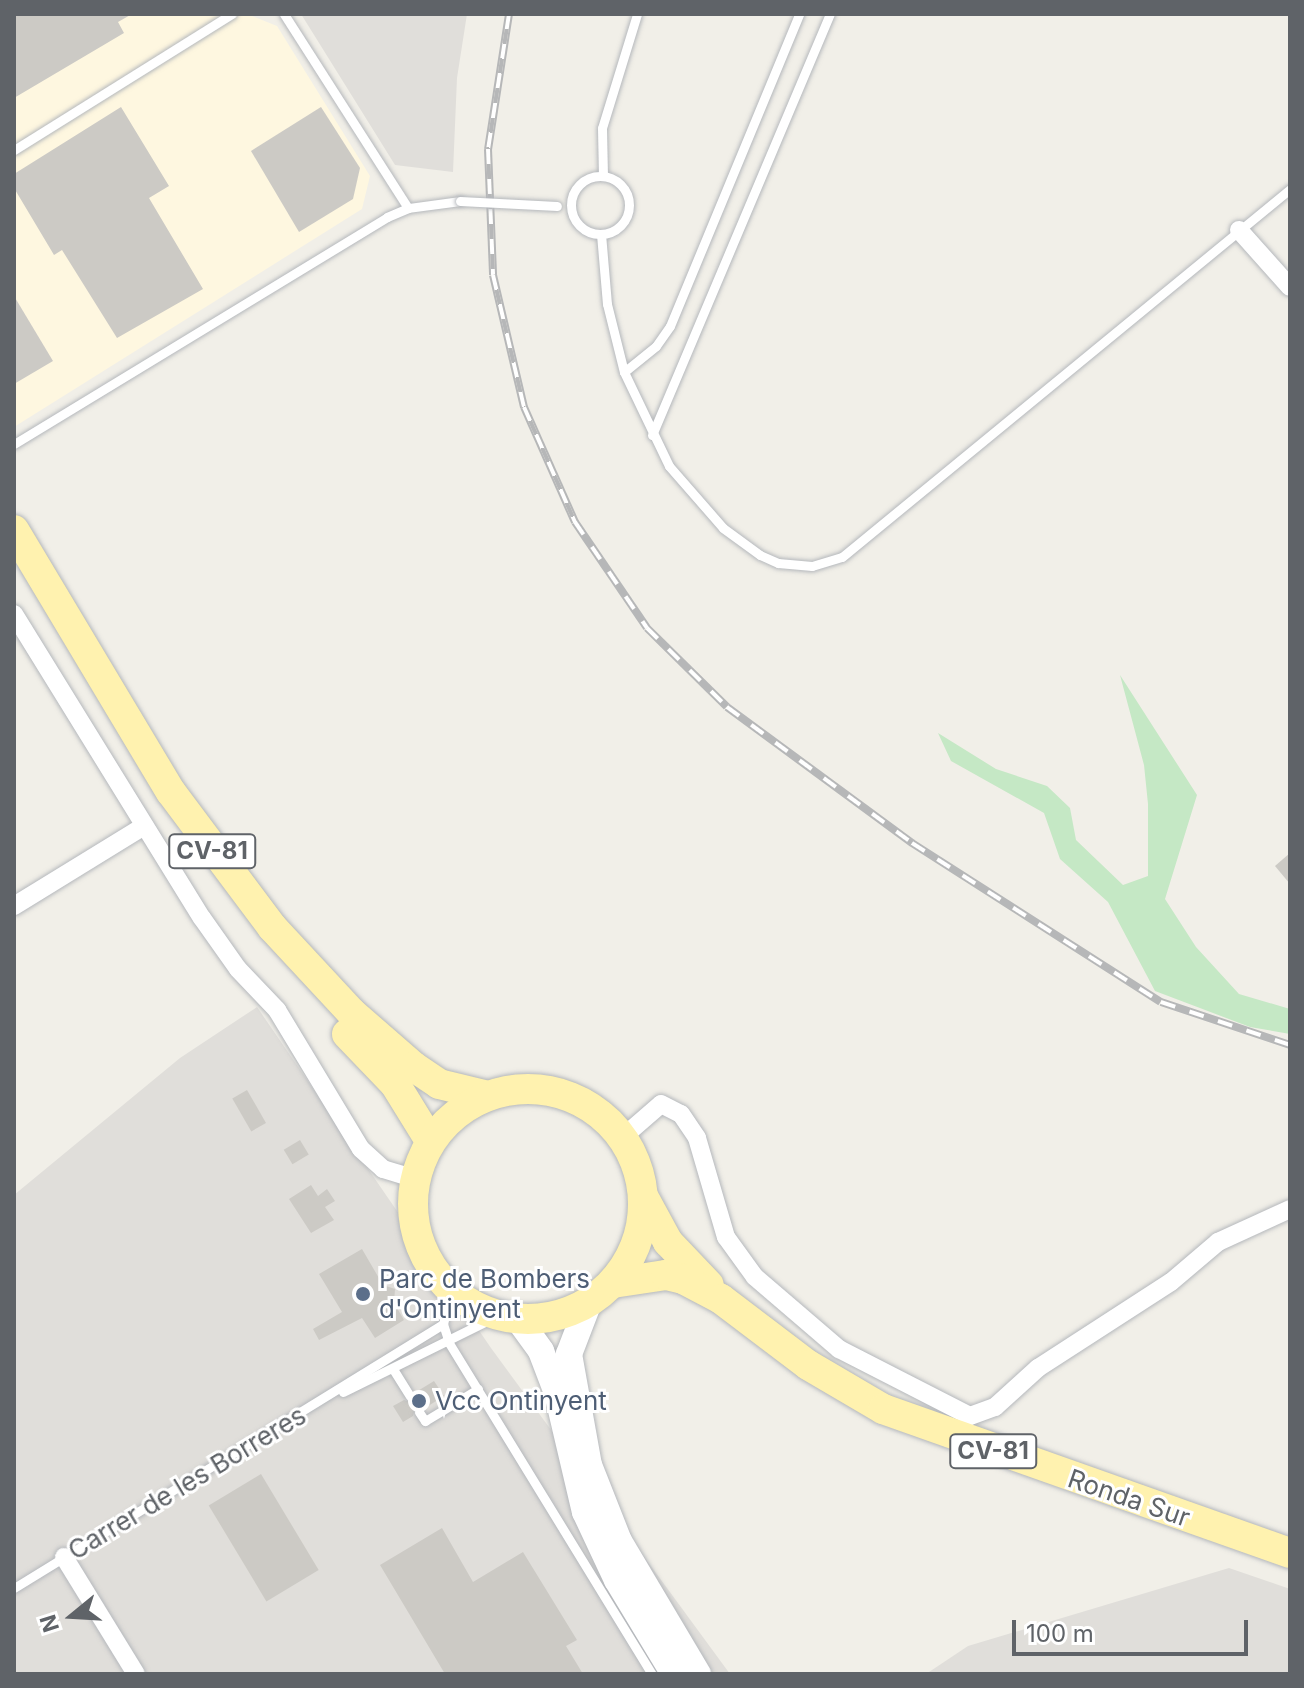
<!DOCTYPE html>
<style>
body{margin:0}
#map{position:relative;width:1304px;height:1688px;overflow:hidden;background:#f1efe8;font-family:Inter,sans-serif}
div>[style]{position:absolute}
.commercial>*{inset:0;background:#fef7e0}
.industrial>*{inset:0;background:#e0deda}
.green>*{inset:0;background:#c5e8c5}
.building>*{inset:0;background:#cccac5;transform-origin:0 0}
.roads{filter:drop-shadow(0 0 2px #b5b8bc) drop-shadow(0 0 2px #b5b8bc)}
.lane>*{height:9px;margin:-4.5px;padding:0 4.5px;transform-origin:4.5px;border-radius:4.5px;background:#fff}
.lane>.ring{margin:-4.5px;padding:0;box-sizing:content-box;background:none;border:9px solid #fff;border-radius:50%}
.street>*{height:18px;margin:-9px;padding:0 9px;transform-origin:9px;border-radius:9px;background:#fff}
.secondary>*{height:26px;margin:-13px;padding:0 13px;transform-origin:13px;border-radius:13px;background:#fff}
.primary>*{height:30px;margin:-15px;padding:0 15px;transform-origin:15px;border-radius:15px;background:#fff2af}
.primary>.ring{margin:-15px;padding:0;box-sizing:content-box;background:none;border:30px solid #fff2af;border-radius:50%}
.rail>*{height:8px;margin-top:-4px;transform-origin:0;background:repeating-linear-gradient(90deg,#fff 0 15px,#b6b7b8 0 30px);box-sizing:border-box;border-block:2px solid #b6b7b8}
.bridges{filter:drop-shadow(0 0 2px #b5b8bc) drop-shadow(0 0 2px #b5b8bc)}
.lane-bridge>*{height:9px;margin:-4.5px;padding:0 4.5px;transform-origin:4.5px;border-radius:4.5px;background:#fff}
.dots>*{width:22px;height:22px;translate:-50% -50%;box-sizing:border-box;border:4px solid #fff;border-radius:50%}
span{translate:-50% -50%;white-space:nowrap;text-align:center;line-height:1.15;-webkit-text-stroke:6px #fff;paint-order:stroke}
.shield-label span{padding:2px 6px;background:#fff;border:2px solid;border-radius:6px;-webkit-text-stroke-width:0}
.shield-label{font-size:24px;color:#5f6368;font-weight:700}
.service-label{font-size:26px;color:#4e5e75}
.left{translate:0 -50%;text-align:left}
.street-label{font-size:26px;color:#5f6368}
.frame{position:absolute;inset:0;border:16px solid #5f6368;pointer-events:none}
.north{position:absolute;left:32px;top:1576px;width:80px;height:80px;-webkit-text-stroke:6px #fff;paint-order:stroke;rotate:252deg;font-size:22px;font-weight:700;line-height:32px;text-align:center;color:#5f6368}
.north::after{content:'';display:block;margin:auto;width:28px;height:36px;background:#5f6368;clip-path:polygon(50% 0,100% 100%,50% 72%,0 100%)}
.scale{position:absolute;left:1012px;top:1620px;width:236px;height:36px;box-sizing:border-box;border:4px solid #5f6368;border-top:0;padding-left:10px;font-size:24px;line-height:28px;white-space:nowrap;color:#5f6368;-webkit-text-stroke:6px #fff;paint-order:stroke}
</style>
<div id="map">
<div class="commercial">
<i style="clip-path:polygon(14px 14px,247px 14px,277px 26px,370px 176px,362px 209px,14px 427px)"></i>
</div>
<div class="industrial">
<i style="clip-path:polygon(301px 14px,467px 14px,457px 78px,453px 172px,395px 165px)"></i>
<i style="clip-path:polygon(257px 1007px,491px 1348px,730px 1674px,14px 1674px,14px 1195px,180px 1058px)"></i>
<i style="clip-path:polygon(1229px 1568px,1290px 1589px,1290px 1674px,926px 1674px,968px 1646px)"></i>
</div>
<div class="green">
<i style="clip-path:polygon(1120px 675px,1197px 795px,1165px 899px,1196px 947px,1239px 994px,1290px 1009px,1290px 1034px,1250px 1027px,1155px 991px,1108px 902px,1060px 859px,1044px 813px,951px 761px,938px 733px,996px 769px,1047px 786px,1070px 808px,1076px 840px,1123px 885px,1148px 876px,1148px 804px,1144px 765px)"></i>
</div>
<div class="building">
<i style="clip-path:polygon(14px 14px,132px 14px,118px 22px,124px 33px,14px 98px)"></i>
<i style="clip-path:polygon(121px 107px,169px 186px,149px 198px,203px 289px,117px 338px,62px 250px,54px 255px,14px 188px,14px 174px)"></i>
<i style="clip-path:polygon(321px 107px,360px 168px,353px 199px,299px 232px,251px 151px)"></i>
<i style="clip-path:polygon(14px 296px,53px 361px,14px 384px)"></i>
<i style="clip-path:polygon(1290px 853px,1290px 884px,1275px 866px)"></i>
<i style="left:247px;top:1090px;width:38px;height:17px;rotate:60deg"></i>
<i style="left:300px;top:1140px;width:17px;height:19px;rotate:59deg"></i>
<i style="clip-path:polygon(311px 1185px,318px 1196px,327px 1189px,335px 1201px,325px 1207px,334px 1220px,311px 1233px,289px 1199px)"></i>
<i style="clip-path:polygon(362px 1249px,383px 1285px,395px 1289px,394px 1303px,404px 1320px,375px 1338px,362px 1318px,319px 1340px,313px 1329px,342px 1312px,319px 1274px)"></i>
<i style="clip-path:polygon(434px 1381px,444px 1396px,425px 1408px,416px 1405px,413px 1416px,403px 1422px,393px 1406px,404px 1400px,413px 1403px,416px 1392px)"></i>
<i style="left:261px;top:1474px;width:112px;height:61px;rotate:59deg"></i>
<i style="clip-path:polygon(442px 1528px,473px 1582px,523px 1552px,577px 1640px,566px 1646px,583px 1674px,445px 1674px,380px 1565px)"></i>
</div>
<div class="roads">
<div class="lane">
<i style="left:284px;top:14px;width:230px;rotate:57.4deg"></i>
<i style="left:14px;top:150px;width:257px;rotate:-32deg"></i>
<i class="ring" style="left:571px;top:176px;width:49px;height:49px"></i>
<i style="left:603px;top:176px;width:48px;rotate:-91.2deg"></i>
<i style="left:602px;top:128px;width:119px;rotate:-72.9deg"></i>
<i style="left:601px;top:234px;width:70px;rotate:85.1deg"></i>
<i style="left:607px;top:304px;width:70px;rotate:76deg"></i>
<i style="left:624px;top:372px;width:104px;rotate:64.4deg"></i>
<i style="left:669px;top:466px;width:82px;rotate:48.9deg"></i>
<i style="left:723px;top:528px;width:46px;rotate:36.1deg"></i>
<i style="left:760px;top:555px;width:20px;rotate:24deg"></i>
<i style="left:778px;top:563px;width:34px;rotate:5deg"></i>
<i style="left:812px;top:566px;width:31px;rotate:-17deg"></i>
<i style="left:842px;top:557px;width:580px;rotate:-39.4deg"></i>
<i style="left:624px;top:372px;width:41px;rotate:-39.1deg"></i>
<i style="left:656px;top:346px;width:24px;rotate:-55deg"></i>
<i style="left:670px;top:326px;width:338px;rotate:-67.5deg"></i>
<i style="left:652px;top:435px;width:457px;rotate:-67.1deg"></i>
<i style="left:14px;top:444px;width:437px;rotate:-31.3deg"></i>
<i style="left:387px;top:217px;width:23px;rotate:-23deg"></i>
<i style="left:408px;top:208px;width:52px;rotate:-7.7deg"></i>
<i style="left:443px;top:1324px;width:20px;rotate:72deg"></i>
<i style="left:449px;top:1343px;width:388px;rotate:58.5deg"></i>
<i style="left:393px;top:1369px;width:32px;rotate:58deg"></i>
<i style="left:343px;top:1392px;width:174px;rotate:-26.3deg"></i>
<i style="left:419px;top:1412px;width:11px;rotate:56deg"></i>
<i style="left:425px;top:1421px;width:62px;rotate:-31.1deg"></i>
<i style="left:14px;top:1588px;width:504px;rotate:-31.61deg"></i>
<i style="left:443px;top:1324px;width:36px;rotate:-76deg"></i>
</div>
<div class="street">
<i style="left:1239px;top:230px;width:76px;rotate:48.2deg"></i>
<i style="left:14px;top:614px;width:357px;rotate:58.3deg"></i>
<i style="left:202px;top:918px;width:62px;rotate:54.8deg"></i>
<i style="left:238px;top:969px;width:57px;rotate:46.4deg"></i>
<i style="left:277px;top:1010px;width:162px;rotate:58.9deg"></i>
<i style="left:361px;top:1149px;width:30px;rotate:42deg"></i>
<i style="left:383px;top:1169px;width:34px;rotate:17deg"></i>
<i style="left:14px;top:906px;width:153px;rotate:-31.6deg"></i>
<i style="left:623px;top:1137px;width:50px;rotate:-41deg"></i>
<i style="left:661px;top:1104px;width:22px;rotate:27deg"></i>
<i style="left:681px;top:1114px;width:29px;rotate:56deg"></i>
<i style="left:697px;top:1138px;width:103px;rotate:73.7deg"></i>
<i style="left:726px;top:1237px;width:49px;rotate:54.1deg"></i>
<i style="left:755px;top:1277px;width:111px;rotate:40.6deg"></i>
<i style="left:839px;top:1349px;width:147px;rotate:27.1deg"></i>
<i style="left:970px;top:1416px;width:27px;rotate:-20deg"></i>
<i style="left:995px;top:1407px;width:58px;rotate:-42.2deg"></i>
<i style="left:1038px;top:1368px;width:158px;rotate:-32.9deg"></i>
<i style="left:1171px;top:1282px;width:62px;rotate:-40.4deg"></i>
<i style="left:1218px;top:1242px;width:79px;rotate:-24.6deg"></i>
<i style="left:64px;top:1557px;width:137px;rotate:58.4deg"></i>
</div>
<div class="secondary">
<i style="left:589px;top:1302px;width:56px;rotate:111deg"></i>
<i style="left:569px;top:1354px;width:113px;rotate:79.8deg"></i>
<i style="left:589px;top:1465px;width:82px;rotate:68.5deg"></i>
<i style="left:619px;top:1541px;width:155px;rotate:59.3deg"></i>
<i style="left:518px;top:1319px;width:39px;rotate:54deg"></i>
<i style="left:541px;top:1351px;width:45px;rotate:69.1deg"></i>
<i style="left:557px;top:1393px;width:122px;rotate:76.8deg"></i>
<i style="left:585px;top:1512px;width:75px;rotate:64.8deg"></i>
<i style="left:617px;top:1580px;width:110px;rotate:58.8deg"></i>
</div>
<div class="primary">
<i style="left:14px;top:530px;width:305px;rotate:59.1deg"></i>
<i style="left:171px;top:792px;width:169px;rotate:53.2deg"></i>
<i style="left:272px;top:927px;width:117px;rotate:47.1deg"></i>
<i style="left:352px;top:1013px;width:82px;rotate:41.1deg"></i>
<i style="left:414px;top:1067px;width:30px;rotate:34deg"></i>
<i style="left:439px;top:1084px;width:50px;rotate:13.8deg"></i>
<i style="left:347px;top:1034px;width:69px;rotate:46.2deg"></i>
<i style="left:395px;top:1084px;width:65px;rotate:58.3deg"></i>
<i class="ring" style="left:413px;top:1089px;width:200px;height:200px"></i>
<i style="left:644px;top:1198px;width:50px;rotate:61.4deg"></i>
<i style="left:668px;top:1242px;width:59px;rotate:46.4deg"></i>
<i style="left:613px;top:1283px;width:54px;rotate:-8.6deg"></i>
<i style="left:666px;top:1275px;width:17px;rotate:13deg"></i>
<i style="left:683px;top:1279px;width:43px;rotate:27.8deg"></i>
<i style="left:721px;top:1299px;width:109px;rotate:37.2deg"></i>
<i style="left:808px;top:1365px;width:87px;rotate:30.4deg"></i>
<i style="left:883px;top:1409px;width:432px;rotate:19.5deg"></i>
</div>
</div>
<div class="rail">
<i style="left:509px;top:14px;width:137px;rotate:98.8deg"></i>
<i style="left:488px;top:149px;width:126px;rotate:87.7deg"></i>
<i style="left:493px;top:275px;width:136px;rotate:76.8deg"></i>
<i style="left:524px;top:407px;width:126px;rotate:66.1deg"></i>
<i style="left:575px;top:522px;width:128px;rotate:55.8deg"></i>
<i style="left:647px;top:628px;width:112px;rotate:44.6deg"></i>
<i style="left:727px;top:707px;width:230px;rotate:36.3deg"></i>
<i style="left:912px;top:843px;width:295px;rotate:32.6deg"></i>
<i style="left:1161px;top:1002px;width:136px;rotate:18.4deg"></i>
</div>
<div class="bridges">
<div class="lane-bridge">
<i style="left:460px;top:201px;width:97px;rotate:3deg"></i>
</div>
</div>
<div class="dots">
<i style="left:363px;top:1294px;background:#5c6f8a"></i>
<i style="left:419px;top:1401px;background:#5c6f8a"></i>
</div>
<div class="shield-label">
<span style="left:212px;top:851px">CV-81</span>
<span style="left:993px;top:1451px">CV-81</span>
</div>
<div class="service-label">
<span class="left" style="left:379px;top:1294px">Parc de Bombers<br>d'Ontinyent</span>
<span class="left" style="left:435px;top:1401px">Vcc Ontinyent</span>
</div>
<div class="street-label">
<span style="left:187px;top:1483px;rotate:-31deg">Carrer de les Borreres</span>
<span style="left:1129px;top:1498px;rotate:19deg">Ronda Sur</span>
</div>
<div class="frame"></div>
<div class="north">N</div>
<div class="scale">100 m</div>
</div>
